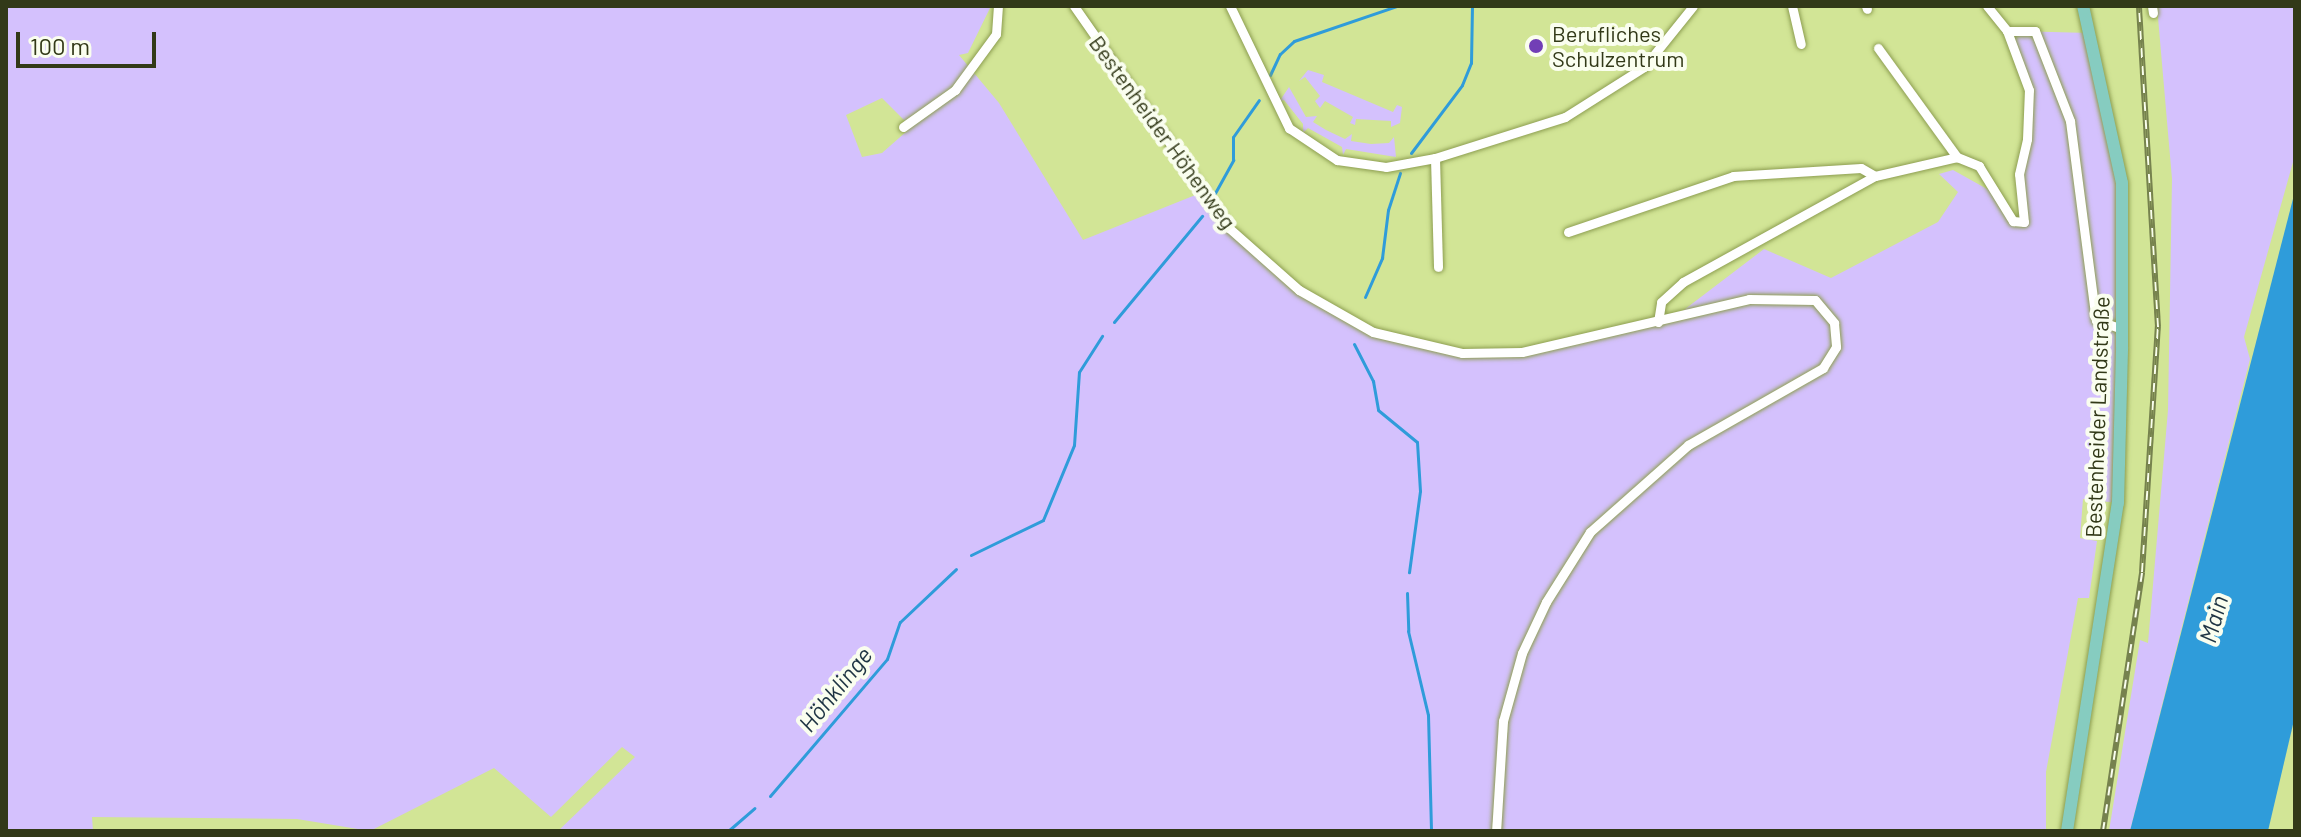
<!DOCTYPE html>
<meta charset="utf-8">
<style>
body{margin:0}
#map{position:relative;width:2301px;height:837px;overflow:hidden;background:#d2e596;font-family:Barlow,sans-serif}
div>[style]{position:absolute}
.green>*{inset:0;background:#d4c1fd}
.water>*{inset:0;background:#2f9cda}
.stream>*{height:3px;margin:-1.5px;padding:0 1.5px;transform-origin:1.5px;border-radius:1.5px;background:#2f9cda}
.roads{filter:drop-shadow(0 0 2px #8d9e51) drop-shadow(0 0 2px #8d9e51)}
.minor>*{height:9px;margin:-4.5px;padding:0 4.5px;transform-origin:4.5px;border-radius:4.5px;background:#fff}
.major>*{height:12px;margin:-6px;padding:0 6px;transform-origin:6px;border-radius:6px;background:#86ccc0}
.rail>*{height:6px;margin-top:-3px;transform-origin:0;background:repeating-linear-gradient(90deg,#fafeef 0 9px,#76824e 0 18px);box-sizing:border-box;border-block:2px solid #76824e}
.dots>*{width:22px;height:22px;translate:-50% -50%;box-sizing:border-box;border:4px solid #fafeef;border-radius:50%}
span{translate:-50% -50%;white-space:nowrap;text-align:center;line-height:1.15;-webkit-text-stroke:8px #fafeef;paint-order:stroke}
.poi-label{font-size:22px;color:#323918}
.left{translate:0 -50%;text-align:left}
.street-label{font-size:22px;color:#323918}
.water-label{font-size:24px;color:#1e3443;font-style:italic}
.frame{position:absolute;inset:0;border:8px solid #323918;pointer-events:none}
.scale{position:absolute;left:16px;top:32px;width:140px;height:36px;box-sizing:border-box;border:4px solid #323918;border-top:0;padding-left:10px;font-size:24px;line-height:28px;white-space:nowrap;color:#323918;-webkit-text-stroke:6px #fafeef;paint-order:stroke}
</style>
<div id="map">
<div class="green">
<i style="clip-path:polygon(evenodd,6px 6px,991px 6px,968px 53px,959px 55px,999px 103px,1083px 240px,1203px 192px,1229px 228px,1299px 290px,1373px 332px,1463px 353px,1522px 352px,1672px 319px,1764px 249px,1831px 278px,1938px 222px,1958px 192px,1939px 174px,1953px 170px,1996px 194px,2018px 224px,2029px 90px,2007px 31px,2090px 33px,2122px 183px,2118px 503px,2083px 499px,2080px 538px,2097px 541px,2089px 598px,2078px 598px,2046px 772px,2046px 831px,558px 831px,635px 757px,622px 747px,551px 817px,494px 768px,370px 831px,297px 819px,92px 817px,93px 831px,6px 831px,6px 6px,882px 98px,906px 122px,907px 131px,882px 153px,862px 157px,846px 115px,882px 98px)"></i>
<i style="clip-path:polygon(2157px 6px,2295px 6px,2295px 155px,2244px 337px,2250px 359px,2130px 831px,2109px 831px,2140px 640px,2148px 643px,2168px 410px,2172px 179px)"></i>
<i style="clip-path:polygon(1308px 70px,1324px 75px,1322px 82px,1393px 112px,1397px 105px,1402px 107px,1400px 123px,1391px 127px,1391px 121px,1356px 119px,1355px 125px,1350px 123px,1353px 117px,1325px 101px,1320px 108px,1315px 101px,1320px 96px,1305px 77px,1299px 81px)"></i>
<i style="clip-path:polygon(1289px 87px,1306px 117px,1317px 116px,1313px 122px,1326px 130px,1345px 139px,1352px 134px,1351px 141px,1371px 144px,1389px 143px,1394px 137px,1396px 157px,1346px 149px,1343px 155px,1342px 147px,1308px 128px,1303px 133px,1303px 124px,1284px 100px,1279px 102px)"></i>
</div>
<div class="water">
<i style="clip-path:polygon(2295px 191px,2295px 716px,2268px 831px,2130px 831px)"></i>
</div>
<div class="stream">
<i style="left:1431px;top:6px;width:1px"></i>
<i style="left:1270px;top:75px;width:23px;rotate:-65deg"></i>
<i style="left:1280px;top:54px;width:19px;rotate:-43deg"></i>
<i style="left:1294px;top:41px;width:109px;rotate:-18.8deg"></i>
<i style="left:1411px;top:153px;width:85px;rotate:-53.1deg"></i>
<i style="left:1462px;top:85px;width:24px;rotate:-68deg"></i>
<i style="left:1471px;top:63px;width:57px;rotate:-89deg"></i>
<i style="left:1215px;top:193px;width:38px;rotate:-61deg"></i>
<i style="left:1233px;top:160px;width:23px;rotate:-90deg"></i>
<i style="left:1233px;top:137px;width:45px;rotate:-54.9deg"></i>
<i style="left:1365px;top:297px;width:43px;rotate:-66.4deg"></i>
<i style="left:1382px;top:258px;width:48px;rotate:-82.9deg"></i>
<i style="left:1388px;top:210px;width:39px;rotate:-72deg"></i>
<i style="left:1114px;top:322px;width:138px;rotate:-50.3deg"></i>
<i style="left:1354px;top:344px;width:42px;rotate:62.8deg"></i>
<i style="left:1373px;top:381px;width:29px;rotate:80deg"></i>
<i style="left:1378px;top:410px;width:50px;rotate:39.4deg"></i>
<i style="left:1417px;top:442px;width:49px;rotate:86.5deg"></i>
<i style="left:1420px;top:491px;width:82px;rotate:97.7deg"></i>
<i style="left:971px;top:555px;width:80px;rotate:-25.9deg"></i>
<i style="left:1043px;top:520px;width:81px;rotate:-67.5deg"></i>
<i style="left:1074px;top:445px;width:73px;rotate:-86.1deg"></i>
<i style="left:1079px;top:372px;width:43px;rotate:-57.4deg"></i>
<i style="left:1407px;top:593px;width:38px;rotate:88deg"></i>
<i style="left:1408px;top:631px;width:86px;rotate:76.6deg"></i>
<i style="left:1428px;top:715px;width:116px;rotate:88.5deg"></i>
<i style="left:770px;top:796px;width:180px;rotate:-49.5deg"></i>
<i style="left:887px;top:659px;width:39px;rotate:-71deg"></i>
<i style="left:900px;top:622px;width:77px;rotate:-43.4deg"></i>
<i style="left:728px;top:831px;width:35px;rotate:-41deg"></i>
</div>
<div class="roads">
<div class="minor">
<i style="left:1074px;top:6px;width:271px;rotate:55.1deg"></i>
<i style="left:1229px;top:228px;width:94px;rotate:41.5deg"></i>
<i style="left:1299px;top:290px;width:85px;rotate:29.6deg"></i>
<i style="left:1373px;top:332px;width:91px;rotate:13.3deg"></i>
<i style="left:1462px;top:353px;width:60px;rotate:-1deg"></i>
<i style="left:1522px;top:352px;width:233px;rotate:-13.1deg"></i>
<i style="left:1749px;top:299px;width:66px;rotate:0.9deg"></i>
<i style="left:1815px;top:300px;width:30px;rotate:50deg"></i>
<i style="left:1834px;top:323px;width:24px;rotate:85deg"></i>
<i style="left:1836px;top:347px;width:25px;rotate:122deg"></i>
<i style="left:1823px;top:368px;width:155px;rotate:150.3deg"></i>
<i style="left:1688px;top:445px;width:131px;rotate:138.4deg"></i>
<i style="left:1590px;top:532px;width:83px;rotate:122.2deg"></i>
<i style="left:1546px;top:602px;width:56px;rotate:115.2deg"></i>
<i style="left:1522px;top:653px;width:71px;rotate:105.6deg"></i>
<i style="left:1503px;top:721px;width:110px;rotate:93.6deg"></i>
<i style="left:1230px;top:6px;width:136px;rotate:64.2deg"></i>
<i style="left:1289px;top:128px;width:58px;rotate:33.7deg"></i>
<i style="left:1337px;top:160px;width:49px;rotate:8.1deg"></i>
<i style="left:1386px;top:167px;width:50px;rotate:-10.4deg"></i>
<i style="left:1435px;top:158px;width:136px;rotate:-17.5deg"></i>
<i style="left:1565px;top:117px;width:93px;rotate:-32.3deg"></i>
<i style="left:1644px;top:67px;width:78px;rotate:-51.2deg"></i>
<i style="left:1792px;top:6px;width:39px;rotate:77deg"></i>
<i style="left:1866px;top:6px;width:3px;rotate:72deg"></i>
<i style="left:1987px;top:6px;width:32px;rotate:51deg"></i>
<i style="left:2152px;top:6px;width:7px;rotate:82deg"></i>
<i style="left:1878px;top:48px;width:135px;rotate:54.1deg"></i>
<i style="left:903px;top:127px;width:64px;rotate:-35.4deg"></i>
<i style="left:955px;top:90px;width:69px;rotate:-53.8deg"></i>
<i style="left:996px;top:34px;width:28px;rotate:-86deg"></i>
<i style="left:1435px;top:158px;width:109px;rotate:88.4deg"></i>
<i style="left:1568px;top:232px;width:174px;rotate:-18.7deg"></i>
<i style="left:1733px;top:176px;width:128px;rotate:-3.6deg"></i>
<i style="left:1861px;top:168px;width:16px;rotate:30deg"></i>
<i style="left:1658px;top:322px;width:20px;rotate:-81deg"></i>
<i style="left:1661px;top:302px;width:30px;rotate:-42deg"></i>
<i style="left:1683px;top:282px;width:219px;rotate:-28.9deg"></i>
<i style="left:1875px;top:176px;width:84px;rotate:-13deg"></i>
<i style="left:1957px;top:157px;width:24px;rotate:22deg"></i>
<i style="left:1979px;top:166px;width:65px;rotate:58.3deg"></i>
<i style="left:2013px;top:221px;width:11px;rotate:5deg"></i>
<i style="left:2024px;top:222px;width:48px;rotate:-95.9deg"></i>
<i style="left:2019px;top:174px;width:36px;rotate:-77deg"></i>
<i style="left:2027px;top:139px;width:49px;rotate:-87.7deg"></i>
<i style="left:2029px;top:90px;width:63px;rotate:-110.4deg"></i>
<i style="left:2007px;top:31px;width:28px"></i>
<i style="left:2035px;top:31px;width:97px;rotate:68.7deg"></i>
<i style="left:2070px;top:121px;width:201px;rotate:82.6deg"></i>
<i style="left:2096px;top:320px;width:28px;rotate:19deg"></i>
</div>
<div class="major">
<i style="left:2067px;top:831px;width:332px;rotate:-81.2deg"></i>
<i style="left:2118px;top:503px;width:156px;rotate:-88.5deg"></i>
<i style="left:2122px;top:347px;width:164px;rotate:-90deg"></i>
<i style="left:2122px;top:183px;width:181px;rotate:-102.4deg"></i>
</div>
</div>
<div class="rail">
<i style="left:2103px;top:831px;width:262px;rotate:-81.4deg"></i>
<i style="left:2142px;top:572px;width:246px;rotate:-86.3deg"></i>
<i style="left:2158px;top:327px;width:322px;rotate:-93.4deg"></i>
</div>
<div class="dots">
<i style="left:1536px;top:46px;background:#723fb6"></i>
</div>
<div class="poi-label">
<span class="left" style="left:1552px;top:46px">Berufliches<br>Schulzentrum</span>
</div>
<div class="street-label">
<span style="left:1163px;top:132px;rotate:54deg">Bestenheider Höhenweg</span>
<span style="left:2097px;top:417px;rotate:-88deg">Bestenheider Landstraße</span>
</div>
<div class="water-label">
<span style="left:2213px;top:619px;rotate:-74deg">Main</span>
<span style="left:835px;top:689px;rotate:-51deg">Höhklinge</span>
</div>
<div class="frame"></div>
<div class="scale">100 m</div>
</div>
